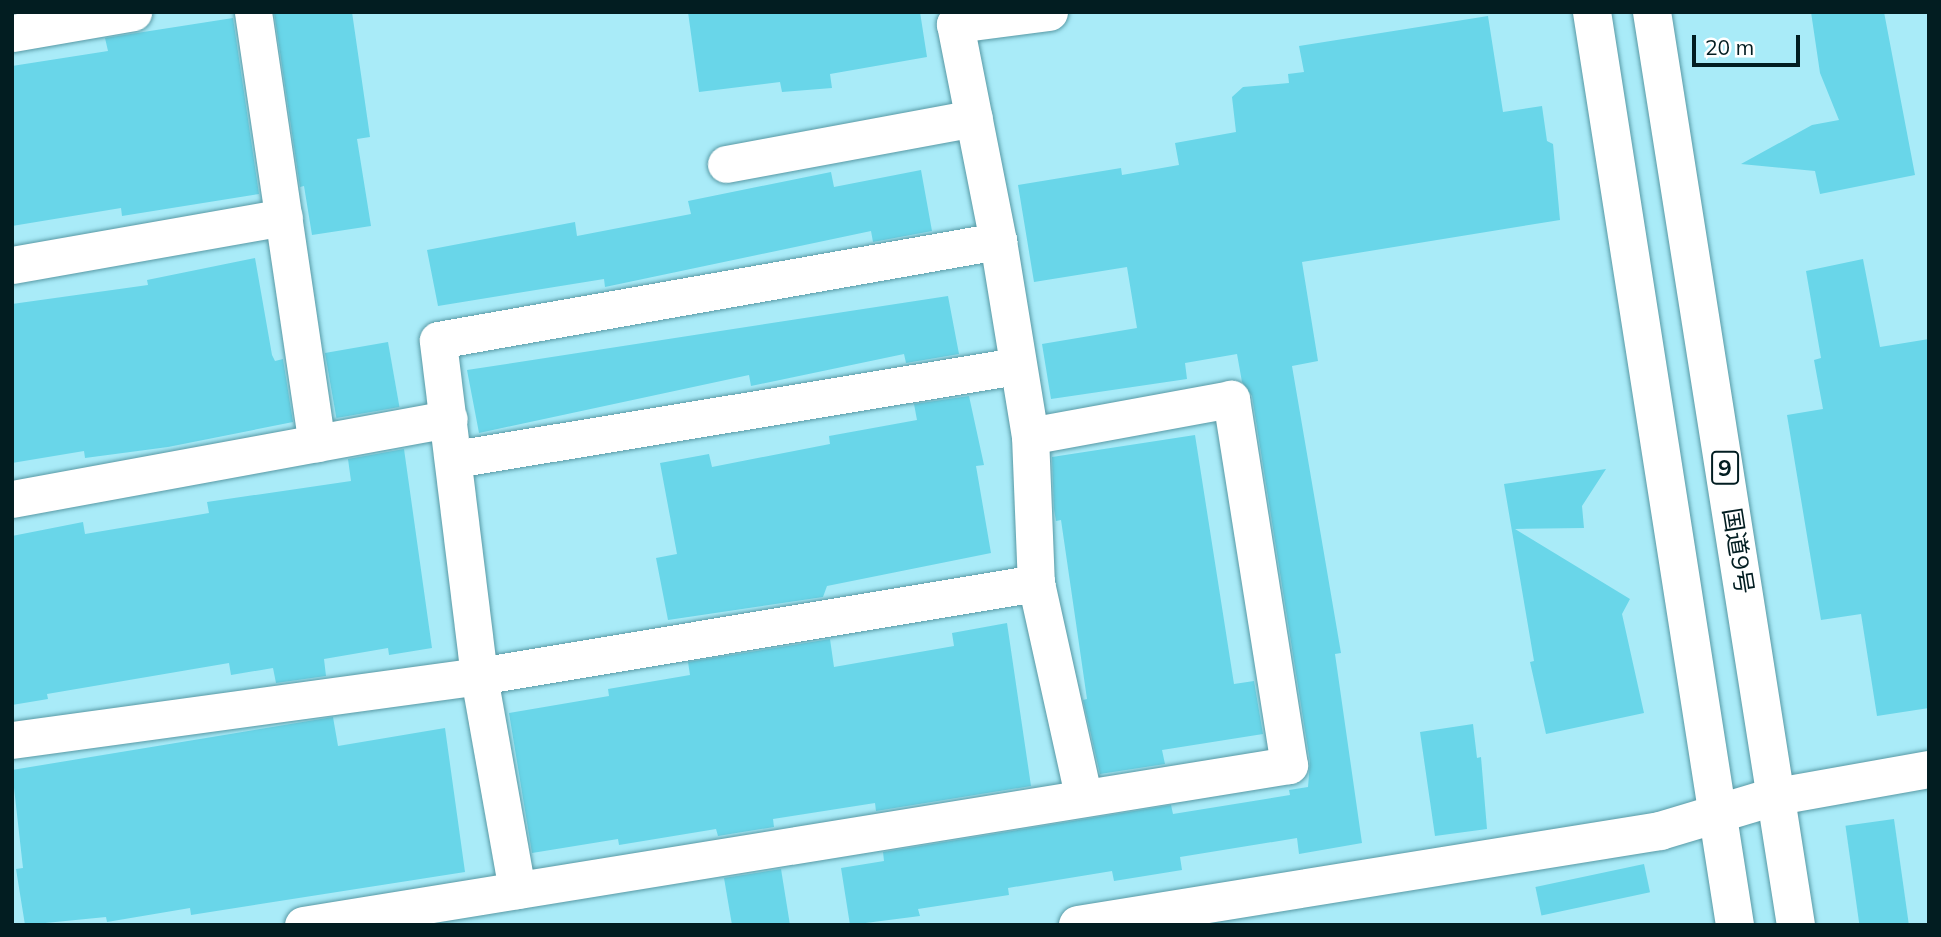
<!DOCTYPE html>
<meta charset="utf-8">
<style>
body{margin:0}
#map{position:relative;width:1941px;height:937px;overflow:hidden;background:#a9ebf8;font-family:Mulish,"Noto Sans JP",sans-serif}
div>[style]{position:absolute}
.building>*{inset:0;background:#69d6e9;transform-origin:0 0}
.roads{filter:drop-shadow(0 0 2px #5899a5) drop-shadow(0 0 2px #5899a5)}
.minor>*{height:37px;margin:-18.5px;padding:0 18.5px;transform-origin:18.5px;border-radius:18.5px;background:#fff}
.tertiary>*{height:38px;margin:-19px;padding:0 19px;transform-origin:19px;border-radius:19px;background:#fff}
.trunk>*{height:38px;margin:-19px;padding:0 19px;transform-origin:19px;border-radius:19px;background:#fff}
span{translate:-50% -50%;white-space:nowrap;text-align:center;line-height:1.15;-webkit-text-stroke:7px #fff;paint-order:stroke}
.shield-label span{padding:2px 5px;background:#fff;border:2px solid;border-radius:5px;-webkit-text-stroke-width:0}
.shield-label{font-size:23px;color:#021d21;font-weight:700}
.street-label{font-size:24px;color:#021d21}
.frame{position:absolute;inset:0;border:14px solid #021d21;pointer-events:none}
.scale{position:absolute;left:1692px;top:35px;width:108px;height:32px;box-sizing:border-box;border:4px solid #021d21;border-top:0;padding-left:9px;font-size:21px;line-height:24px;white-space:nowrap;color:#021d21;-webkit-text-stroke:5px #fff;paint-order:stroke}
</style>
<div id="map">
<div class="building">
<i style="clip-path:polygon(274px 12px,352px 12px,370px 137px,357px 139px,371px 226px,312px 235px,304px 186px,300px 187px)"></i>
<i style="clip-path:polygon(688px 12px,920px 12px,927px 57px,830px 74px,832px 88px,782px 92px,780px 82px,699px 92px)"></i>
<i style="clip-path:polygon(1811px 12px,1884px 12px,1915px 175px,1820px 194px,1815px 171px,1741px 164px,1812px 125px,1839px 120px,1820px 73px)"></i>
<i style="clip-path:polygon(1488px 16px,1503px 112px,1542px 106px,1547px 141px,1553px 144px,1560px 220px,1302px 262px,1318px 361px,1292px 366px,1341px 653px,1335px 654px,1362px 843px,1299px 854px,1297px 838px,1180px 857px,1182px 870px,1114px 881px,1112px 871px,1008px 888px,1009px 895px,918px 909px,920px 916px,850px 925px,841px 868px,884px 861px,883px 852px,1171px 805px,1173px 814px,1290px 795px,1289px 790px,1308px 787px,1310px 762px,1252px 396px,1242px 382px,1237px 354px,1185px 363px,1187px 379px,1051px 399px,1042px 344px,1137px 328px,1127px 267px,1034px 282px,1018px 185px,1121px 168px,1122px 175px,1179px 165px,1175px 143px,1236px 132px,1232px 97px,1243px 87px,1289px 83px,1288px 74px,1304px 72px,1299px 46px)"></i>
<i style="clip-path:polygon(233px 18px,259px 194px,122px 216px,121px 208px,12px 226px,12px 66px,108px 51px,105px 38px)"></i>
<i style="clip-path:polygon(921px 170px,932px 231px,873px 242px,871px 231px,605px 287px,604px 279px,438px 306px,427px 250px,575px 222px,577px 236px,691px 214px,688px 201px,831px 172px,834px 187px)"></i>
<i style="clip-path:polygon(255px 258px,272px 355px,275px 361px,283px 359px,293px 422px,168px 447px,85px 458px,84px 451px,12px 463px,12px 304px,148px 285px,147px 280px)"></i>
<i style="clip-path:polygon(1863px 259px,1880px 347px,1929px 339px,1929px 708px,1877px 716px,1861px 614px,1821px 620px,1787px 415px,1823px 409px,1814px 360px,1821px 358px,1806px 271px)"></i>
<i style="clip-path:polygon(948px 296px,959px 354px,906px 363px,904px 354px,751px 386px,749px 375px,479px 433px,467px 370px)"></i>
<i style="left:388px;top:342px;width:66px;height:64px;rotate:80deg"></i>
<i style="clip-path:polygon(969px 396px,984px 465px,976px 466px,991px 553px,827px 586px,823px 597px,668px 620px,656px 558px,677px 554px,660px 463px,709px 454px,712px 467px,830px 444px,829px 436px,917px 420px,914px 404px)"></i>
<i style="clip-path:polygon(1195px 435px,1234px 684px,1254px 681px,1263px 734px,1162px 750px,1165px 764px,1100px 774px,1083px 700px,1087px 699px,1061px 520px,1056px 521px,1054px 509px,1052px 457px)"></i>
<i style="clip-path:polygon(404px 449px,432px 648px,389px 655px,388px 648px,324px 659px,326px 676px,276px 683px,273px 668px,231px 675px,229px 663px,47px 694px,48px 699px,12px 705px,12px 536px,83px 522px,85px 534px,209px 513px,207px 502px,351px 481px,348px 459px)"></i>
<i style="clip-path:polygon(1606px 469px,1582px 506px,1584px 528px,1515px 529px,1630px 599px,1622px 614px,1644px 713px,1546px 734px,1530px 662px,1534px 661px,1504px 484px)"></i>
<i style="clip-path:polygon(1007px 623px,1031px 786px,876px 811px,875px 803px,773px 819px,774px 827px,718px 836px,716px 829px,619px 845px,618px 839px,532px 853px,509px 713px,609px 696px,608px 689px,690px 675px,688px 662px,830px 639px,834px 667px,954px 646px,952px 633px)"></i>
<i style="clip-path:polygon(333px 717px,338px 746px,445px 728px,465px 872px,191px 915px,190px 908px,107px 922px,106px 917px,25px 925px,16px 869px,23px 868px,12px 770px)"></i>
<i style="clip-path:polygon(1473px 724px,1477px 758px,1481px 757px,1487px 829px,1435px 836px,1420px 732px)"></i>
<i style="left:1894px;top:819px;width:107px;height:49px;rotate:82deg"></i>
<i style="left:1644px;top:864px;width:29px;height:111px;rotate:78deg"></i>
<i style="clip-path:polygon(781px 869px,790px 925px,732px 925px,724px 878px)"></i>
</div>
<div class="roads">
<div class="minor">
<i style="left:253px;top:12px;width:436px;rotate:81.6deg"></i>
<i style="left:1049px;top:12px;width:95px;rotate:172.7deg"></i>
<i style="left:955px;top:24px;width:221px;rotate:78.8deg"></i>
<i style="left:998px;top:241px;width:198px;rotate:80.7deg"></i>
<i style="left:1030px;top:436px;width:147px;rotate:87.7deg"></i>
<i style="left:1036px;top:583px;width:217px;rotate:77.5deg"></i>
<i style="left:12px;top:33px;width:123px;rotate:-9.8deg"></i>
<i style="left:726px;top:164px;width:252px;rotate:-10.5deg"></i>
<i style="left:12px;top:265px;width:276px;rotate:-10deg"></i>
<i style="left:455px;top:459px;width:569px;rotate:-9.41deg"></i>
<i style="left:12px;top:499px;width:444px;rotate:-10.4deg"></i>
<i style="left:12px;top:740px;width:471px;rotate:-7.8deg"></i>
<i style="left:479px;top:676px;width:565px;rotate:-9.48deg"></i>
<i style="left:1777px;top:796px;width:154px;rotate:-10.1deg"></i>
<i style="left:517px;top:890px;width:217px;rotate:-100.1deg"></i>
<i style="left:479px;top:676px;width:338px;rotate:-97deg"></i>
<i style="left:438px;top:340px;width:569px;rotate:-10.03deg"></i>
<i style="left:303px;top:925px;width:999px;rotate:-9.22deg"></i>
<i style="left:1289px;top:765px;width:371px;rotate:-99deg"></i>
<i style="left:1231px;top:399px;width:204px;rotate:169.6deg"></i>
</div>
<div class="tertiary">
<i style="left:1078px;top:925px;width:590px;rotate:-9.17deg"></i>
<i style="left:1660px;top:831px;width:122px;rotate:-16.7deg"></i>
</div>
<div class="trunk">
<i style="left:1592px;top:12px;width:924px;rotate:81.1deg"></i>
<i style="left:1652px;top:12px;width:924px;rotate:81.04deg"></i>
</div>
</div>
<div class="shield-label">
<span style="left:1725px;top:468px">9</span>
</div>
<div class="street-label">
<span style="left:1738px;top:551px;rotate:81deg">国道9号</span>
</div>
<div class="frame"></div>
<div class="scale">20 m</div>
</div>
